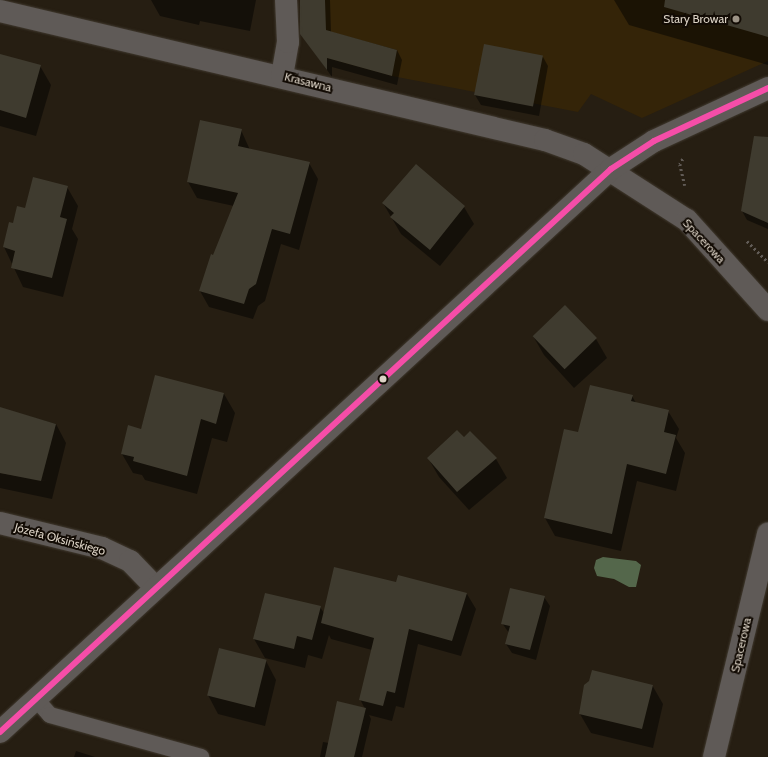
<!DOCTYPE html>
<meta charset="utf-8">
<style>
body{margin:0}
#map{position:relative;width:768px;height:757px;overflow:hidden;background:#261e12;font-family:Cabin,sans-serif}
div>[style]{position:absolute}
.built>*{inset:0;background:#342408}
.water>*{inset:0;background:#54674b}
.shadow>*{inset:0;background:#0007}
.building>*{inset:0;background:#3f3b2f;transform-origin:0 0}
.path>*{height:2.5px;margin-top:-1.25px;transform-origin:0;background:repeating-linear-gradient(90deg,#615b56 0 2px,transparent 0 5px)}
.roads{filter:drop-shadow(0 0 1px #413a30) drop-shadow(0 0 1px #413a30)}
.service>*{height:16px;margin:-8px;padding:0 8px;transform-origin:8px;border-radius:8px;background:#5f5a57}
.minor>*{height:22px;margin:-11px;padding:0 11px;transform-origin:11px;border-radius:11px;background:#5f5a57}
.bus-1>*{height:6px;margin:-3px;padding:0 3px;transform-origin:3px;border-radius:3px;background:#f54da8}
.dots>*{width:11px;height:11px;translate:-50% -50%;box-sizing:border-box;border:2px solid #120b04;border-radius:50%}
span{translate:-50% -50%;white-space:nowrap;text-align:center;line-height:1.15;-webkit-text-stroke:4px #120b04;paint-order:stroke}
.poi-label{font-size:12px;color:#dbd2c5}
.right{translate:-100% -50%;text-align:right}
.street-label{font-size:12px;color:#dbd2c5}
</style>
<div id="map">
<div class="built">
<i style="clip-path:polygon(301px 0,768px 0,768px 61px,642px 118px,591px 94px,578px 112px,392px 76px,316px 55px)"></i>
</div>
<div class="water">
<i style="clip-path:polygon(603px 557px,636px 561px,641px 565px,636px 587px,629px 587px,614px 579px,597px 576px,594px 568px,596px 560px)"></i>
</div>
<div class="shadow">
<i style="clip-path:polygon(151px 0,256px 0,250px 31px,200px 21px,199px 25px,160px 16px)"></i>
<i style="clip-path:polygon(301px 0,330px 0,331px 32px,397px 50px,402px 60px,397px 85px,332px 67px,332px 77px,301px 33px)"></i>
<i style="clip-path:polygon(614px 0,768px 0,768px 65px,629px 25px)"></i>
<i style="clip-path:polygon(0 55px,40px 66px,51px 85px,36px 136px,0 126px)"></i>
<i style="clip-path:polygon(543px 57px,548px 66px,539px 116px,481px 105px,475px 95px)"></i>
<i style="clip-path:polygon(241px 130px,250px 150px,309px 163px,318px 179px,299px 250px,281px 244px,265px 301px,258px 306px,253px 319px,209px 307px,200px 291px,234px 206px,197px 198px,188px 182px)"></i>
<i style="clip-path:polygon(768px 184px,768px 229px,747px 220px,742px 211px)"></i>
<i style="clip-path:polygon(67px 187px,78px 206px,72px 229px,78px 239px,63px 297px,23px 287px,4px 247px,14px 224px,26px 210px)"></i>
<i style="clip-path:polygon(383px 203px,464px 207px,474px 224px,440px 266px,401px 234px)"></i>
<i style="clip-path:polygon(533px 336px,596px 339px,607px 358px,574px 388px,544px 355px)"></i>
<i style="clip-path:polygon(156px 376px,224px 394px,235px 413px,227px 442px,212px 438px,197px 494px,145px 480px,142px 475px,133px 473px,122px 454px,141px 430px)"></i>
<i style="clip-path:polygon(632px 396px,636px 403px,668px 411px,679px 429px,676px 438px,685px 453px,676px 491px,637px 481px,621px 551px,555px 536px,545px 518px,578px 433px)"></i>
<i style="clip-path:polygon(0 408px,56px 424px,66px 443px,52px 499px,0 488px,0 473px,47px 481px,0 471px)"></i>
<i style="clip-path:polygon(464px 438px,496px 459px,507px 478px,469px 510px,439px 477px,428px 458px)"></i>
<i style="clip-path:polygon(396px 583px,467px 594px,476px 609px,461px 656px,418px 644px,404px 708px,396px 706px,392px 721px,369px 715px,371px 719px,362px 757px,320px 757px,323px 742px,329px 743px,365px 709px,360px 699px,372px 650px,331px 639px,329px 635px,322px 659px,308px 655px,305px 668px,265px 658px,254px 639px,320px 607px,324px 613px)"></i>
<i style="clip-path:polygon(544px 597px,550px 606px,536px 660px,512px 653px,506px 644px,509px 633px,502px 623px)"></i>
<i style="clip-path:polygon(219px 649px,266px 661px,276px 680px,265px 726px,218px 714px,208px 695px)"></i>
<i style="clip-path:polygon(590px 682px,652px 685px,663px 704px,653px 748px,591px 733px,580px 714px)"></i>
<i style="clip-path:polygon(76px 751px,95px 757px,74px 757px)"></i>
</div>
<div class="building">
<i style="clip-path:polygon(300px 0,325px 0,326px 30px,397px 50px,392px 76px,327px 58px,327px 70px,300px 34px)"></i>
<i style="clip-path:polygon(665px 0,768px 0,768px 37px,664px 7px)"></i>
<i style="left:484px;top:44px;width:60px;height:52px;rotate:11deg"></i>
<i style="clip-path:polygon(0 54px,41px 65px,26px 118px,0 110px)"></i>
<i style="clip-path:polygon(200px 120px,242px 129px,238px 146px,310px 162px,290px 234px,272px 229px,256px 284px,249px 289px,244px 304px,199px 291px,211px 254px,213px 255px,238px 193px,187px 182px)"></i>
<i style="clip-path:polygon(754px 136px,768px 137px,768px 223px,741px 211px)"></i>
<i style="clip-path:polygon(416px 164px,465px 206px,430px 250px,390px 217px,394px 213px,382px 203px)"></i>
<i style="clip-path:polygon(33px 177px,68px 186px,60px 217px,67px 219px,52px 278px,11px 268px,15px 251px,3px 247px,9px 222px,13px 223px,17px 206px,25px 208px)"></i>
<i style="left:565px;top:305px;width:46px;height:45px;rotate:46deg"></i>
<i style="clip-path:polygon(155px 375px,224px 393px,216px 424px,201px 419px,187px 476px,133px 461px,134px 457px,121px 454px,128px 425px,141px 429px)"></i>
<i style="clip-path:polygon(590px 385px,633px 395px,631px 401px,669px 410px,664px 432px,676px 435px,666px 474px,627px 464px,612px 534px,544px 518px,564px 429px,578px 432px)"></i>
<i style="clip-path:polygon(0 407px,56px 424px,41px 481px,0 473px)"></i>
<i style="clip-path:polygon(457px 430px,464px 437px,470px 431px,497px 458px,457px 492px,427px 458px)"></i>
<i style="clip-path:polygon(334px 567px,396px 582px,398px 575px,467px 593px,452px 641px,409px 629px,395px 693px,387px 691px,383px 706px,359px 700px,374px 638px,321px 623px)"></i>
<i style="clip-path:polygon(510px 588px,545px 596px,530px 650px,505px 644px,510px 626px,501px 624px)"></i>
<i style="clip-path:polygon(265px 593px,321px 606px,312px 640px,297px 636px,294px 649px,253px 639px)"></i>
<i style="left:219px;top:648px;width:49px;height:49px;rotate:14deg"></i>
<i style="clip-path:polygon(592px 670px,653px 685px,642px 729px,579px 714px,584px 685px,589px 681px)"></i>
<i style="clip-path:polygon(337px 701px,366px 708px,354px 757px,325px 757px)"></i>
</div>
<div class="path">
<i style="left:683px;top:159px;width:6px;rotate:121deg"></i>
<i style="left:680px;top:164px;width:22px;rotate:77deg"></i>
<i style="left:747px;top:241px;width:30px;rotate:45deg"></i>
</div>
<div class="roads">
<div class="service">
<i style="left:36px;top:699px;width:21px;rotate:49deg"></i>
<i style="left:50px;top:715px;width:157px;rotate:15.5deg"></i>
</div>
<div class="minor">
<i style="left:0;top:11px;width:560px;rotate:13.32deg"></i>
<i style="left:545px;top:140px;width:41px;rotate:19.7deg"></i>
<i style="left:584px;top:154px;width:122px;rotate:32.7deg"></i>
<i style="left:687px;top:220px;width:121px;rotate:48deg"></i>
<i style="left:282px;top:76px;width:35px;rotate:-80deg"></i>
<i style="left:288px;top:42px;width:42px;rotate:-92.7deg"></i>
<i style="left:0;top:523px;width:105px;rotate:13.8deg"></i>
<i style="left:102px;top:548px;width:31px;rotate:25deg"></i>
<i style="left:130px;top:561px;width:36px;rotate:46deg"></i>
<i style="left:0;top:732px;width:831px;rotate:-42.66deg"></i>
<i style="left:611px;top:169px;width:51px;rotate:-33.1deg"></i>
<i style="left:654px;top:141px;width:126px;rotate:-24.9deg"></i>
<i style="left:714px;top:757px;width:230px;rotate:-76.4deg"></i>
</div>
</div>
<div class="bus-1">
<i style="left:0;top:732px;width:831px;rotate:-42.66deg"></i>
<i style="left:611px;top:169px;width:51px;rotate:-33.1deg"></i>
<i style="left:654px;top:141px;width:126px;rotate:-24.9deg"></i>
</div>
<div class="dots">
<i style="left:736px;top:19px;background:#9c9386"></i>
<i style="left:383px;top:379px;background:#dbd2c5"></i>
</div>
<div class="poi-label">
<span class="right" style="left:728px;top:19px">Stary Browar</span>
</div>
<div class="street-label">
<span style="left:308px;top:82px;rotate:14deg">Krasawna</span>
<span style="left:704px;top:241px;rotate:47deg">Spacerowa</span>
<span style="left:60px;top:539px;rotate:15deg">Józefa Oksińskiego</span>
<span style="left:741px;top:645px;rotate:-77deg">Spacerowa</span>
</div>
</div>
